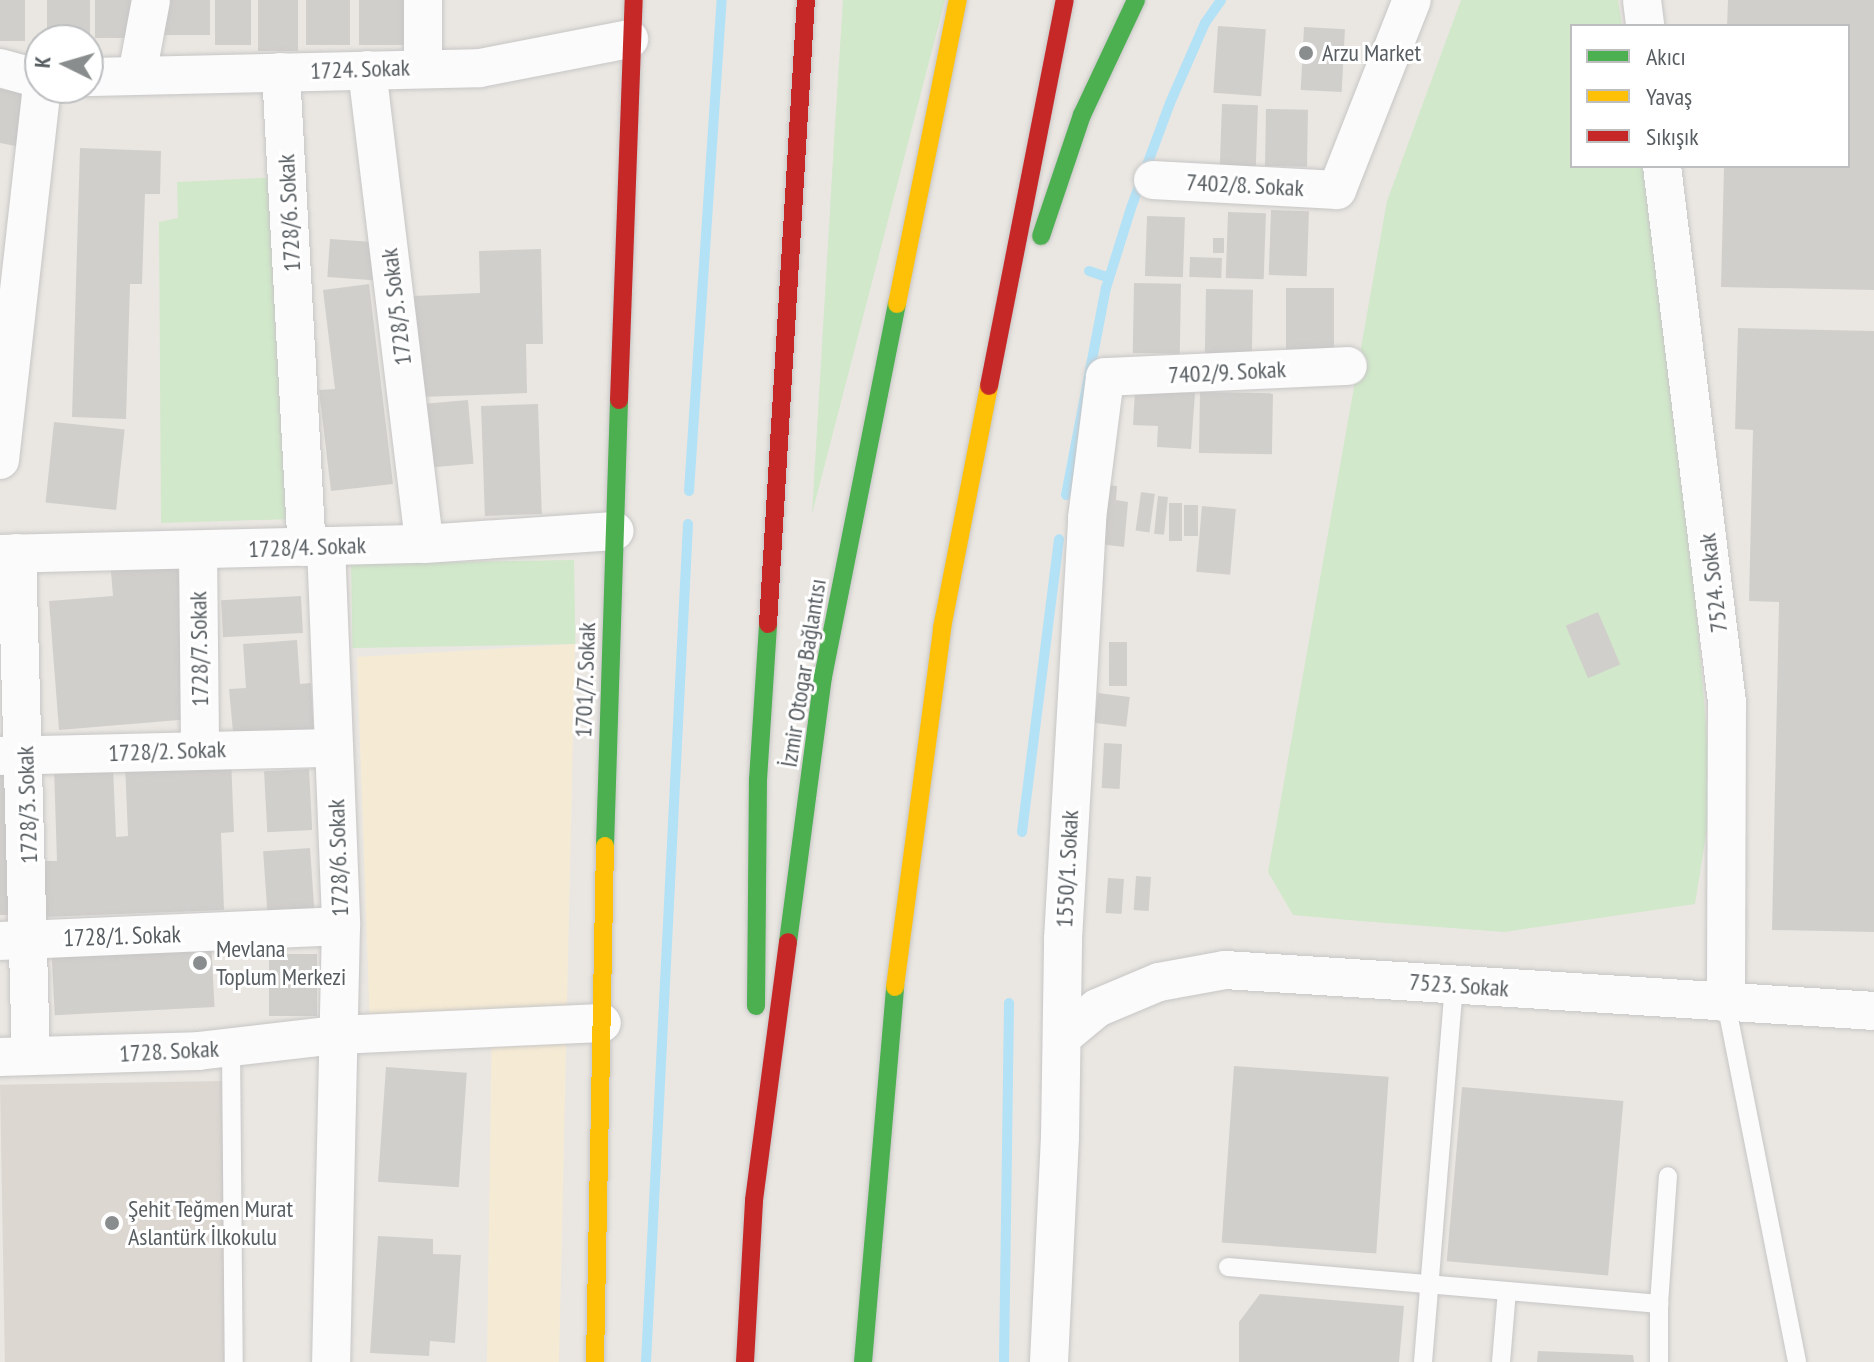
<!DOCTYPE html>
<meta charset="utf-8">
<style>
body{margin:0}
#map{position:relative;width:1874px;height:1362px;overflow:hidden;background:#eae7e2;font-family:"PT Sans Narrow",sans-serif}
div>[style]{position:absolute}
.education>*{inset:0;background:#dcd7d1;transform-origin:0 0}
.green>*{inset:0;background:#d1e8ca;transform-origin:0 0}
.sand>*{inset:0;background:#f5ead4}
.stream>*{height:10px;margin:-5px;padding:0 5px;transform-origin:5px;border-radius:5px;background:#b3e1f6}
.building>*{inset:0;background:#d1cfcc;transform-origin:0 0}
.roads{filter:drop-shadow(0 0 2px #c7c6c6) drop-shadow(0 0 2px #c7c6c6)}
.lane>*{height:18px;margin:-9px;padding:0 9px;transform-origin:9px;border-radius:9px;background:#fcfbfb}
.street>*{height:38px;margin:-19px;padding:0 19px;transform-origin:19px;border-radius:19px;background:#fcfbfb}
.fast>*{height:18px;margin:-9px;padding:0 9px;transform-origin:9px;border-radius:9px;background:#4caf50}
.slow>*{height:18px;margin:-9px;padding:0 9px;transform-origin:9px;border-radius:9px;background:#ffc107}
.jam>*{height:18px;margin:-9px;padding:0 9px;transform-origin:9px;border-radius:9px;background:#c62828}
.dots>*{width:22px;height:22px;translate:-50% -50%;box-sizing:border-box;border:4px solid #fff;border-radius:50%}
span{translate:-50% -50%;white-space:nowrap;text-align:center;line-height:1.15;-webkit-text-stroke:6px #fff;paint-order:stroke}
.poi-label{font-size:24px;color:#575d61}
.left{translate:0 -50%;text-align:left}
.street-label{font-size:24px;color:#575d61}
.legend{position:absolute;left:1570px;top:24px;width:280px;height:144px;box-sizing:border-box;background:#fff;border:2px solid #bcbec0;margin:0;padding:10px 14px;list-style:none;font-size:24px;color:#575d61}
.legend li{display:flex;align-items:center;gap:16px;height:40px}
.legend b{width:40px;border:2px solid #bcbec0}
.north{position:absolute;left:24px;top:24px;width:80px;height:80px;box-sizing:border-box;background:#fff;border:2px solid #bcbec0;border-radius:50%;rotate:275deg;font-size:22px;font-weight:700;line-height:32px;text-align:center;color:#575d61}
.north::after{content:'';display:block;margin:auto;width:28px;height:36px;background:#8a8d8e;clip-path:polygon(50% 0,100% 100%,50% 72%,0 100%)}
</style>
<div id="map">
<div class="education">
<i style="left:222px;top:1081px;width:281px;height:222px;rotate:89deg"></i>
</div>
<div class="green">
<i style="clip-path:polygon(843px 0,945px 0,812px 514px,834px 142px)"></i>
<i style="clip-path:polygon(1461px 0,1618px 0,1622px 26px,1572px 26px,1572px 166px,1644px 166px,1692px 556px,1712px 797px,1695px 904px,1504px 932px,1360px 921px,1293px 915px,1268px 872px,1387px 201px)"></i>
<i style="clip-path:polygon(279px 177px,293px 519px,161px 523px,159px 222px,178px 218px,177px 182px)"></i>
<i style="left:574px;top:560px;width:84px;height:223px;rotate:89deg"></i>
</div>
<div class="sand">
<i style="clip-path:polygon(575px 644px,559px 1362px,487px 1362px,492px 1014px,370px 1028px,357px 657px)"></i>
</div>
<div class="stream">
<i style="left:1089px;top:271px;width:21px;rotate:19deg"></i>
<i style="left:689px;top:491px;width:492px;rotate:-86.2deg"></i>
<i style="left:1066px;top:495px;width:211px;rotate:-79.1deg"></i>
<i style="left:1106px;top:288px;width:84px;rotate:-72.6deg"></i>
<i style="left:1131px;top:208px;width:112px;rotate:-69.6deg"></i>
<i style="left:1170px;top:103px;width:87px;rotate:-66.4deg"></i>
<i style="left:1205px;top:23px;width:28px;rotate:-55deg"></i>
<i style="left:1022px;top:832px;width:295px;rotate:-82.8deg"></i>
<i style="left:646px;top:1362px;width:839px;rotate:-87.13deg"></i>
<i style="left:1004px;top:1362px;width:359px;rotate:-89.2deg"></i>
</div>
<div class="building">
<i style="left:0;top:0;width:25px;height:41px"></i>
<i style="left:47px;top:0;width:43px;height:38px"></i>
<i style="left:95px;top:0;width:45px;height:38px"></i>
<i style="left:158px;top:0;width:52px;height:35px"></i>
<i style="left:215px;top:0;width:36px;height:45px"></i>
<i style="left:258px;top:0;width:40px;height:51px"></i>
<i style="left:306px;top:0;width:44px;height:45px"></i>
<i style="left:359px;top:0;width:45px;height:45px"></i>
<i style="clip-path:polygon(1728px 0,1874px 0,1874px 290px,1721px 287px,1724px 166px,1848px 166px,1848px 26px,1727px 26px)"></i>
<i style="left:1218px;top:26px;width:48px;height:67px;rotate:4deg"></i>
<i style="left:1304px;top:27px;width:41px;height:63px;rotate:3deg"></i>
<i style="clip-path:polygon(0 89px,35px 94px,26px 148px,0 143px)"></i>
<i style="left:1222px;top:104px;width:36px;height:62px;rotate:2deg"></i>
<i style="left:1266px;top:109px;width:42px;height:57px;rotate:1deg"></i>
<i style="clip-path:polygon(80px 148px,161px 151px,160px 194px,145px 194px,142px 284px,130px 284px,126px 419px,72px 417px)"></i>
<i style="left:1271px;top:210px;width:38px;height:65px;rotate:2deg"></i>
<i style="left:1228px;top:212px;width:38px;height:66px;rotate:2deg"></i>
<i style="left:1147px;top:216px;width:38px;height:60px;rotate:2deg"></i>
<i style="left:1213px;top:238px;width:11px;height:15px"></i>
<i style="left:330px;top:239px;width:57px;height:38px;rotate:4deg"></i>
<i style="clip-path:polygon(541px 249px,543px 344px,526px 344px,527px 393px,422px 397px,413px 296px,480px 293px,479px 251px)"></i>
<i style="left:1190px;top:257px;width:32px;height:20px;rotate:2deg"></i>
<i style="left:1134px;top:283px;width:47px;height:70px;rotate:1deg"></i>
<i style="clip-path:polygon(369px 284px,393px 484px,331px 491px,319px 390px,335px 389px,323px 290px)"></i>
<i style="left:1286px;top:288px;width:48px;height:69px"></i>
<i style="left:1206px;top:289px;width:47px;height:70px;rotate:1deg"></i>
<i style="clip-path:polygon(1738px 328px,1874px 331px,1874px 932px,1772px 930px,1779px 602px,1749px 601px,1753px 430px,1735px 429px)"></i>
<i style="clip-path:polygon(1135px 390px,1195px 393px,1191px 449px,1157px 447px,1158px 426px,1133px 425px)"></i>
<i style="left:1200px;top:392px;width:73px;height:61px;rotate:1deg"></i>
<i style="left:468px;top:400px;width:64px;height:49px;rotate:85deg"></i>
<i style="left:538px;top:404px;width:110px;height:57px;rotate:88deg"></i>
<i style="left:54px;top:422px;width:71px;height:81px;rotate:6deg"></i>
<i style="clip-path:polygon(1105px 485px,1117px 486px,1116px 500px,1128px 502px,1124px 547px,1099px 544px)"></i>
<i style="left:1141px;top:492px;width:14px;height:39px;rotate:8deg"></i>
<i style="left:1158px;top:496px;width:10px;height:38px;rotate:6deg"></i>
<i style="left:1169px;top:503px;width:13px;height:38px"></i>
<i style="left:1184px;top:505px;width:14px;height:31px"></i>
<i style="left:1202px;top:506px;width:34px;height:66px;rotate:5deg"></i>
<i style="clip-path:polygon(177px 555px,191px 719px,59px 730px,49px 601px,113px 596px,110px 560px)"></i>
<i style="left:301px;top:596px;width:37px;height:80px;rotate:87deg"></i>
<i style="left:1598px;top:612px;width:57px;height:35px;rotate:67deg"></i>
<i style="clip-path:polygon(297px 640px,300px 684px,311px 683px,314px 737px,234px 743px,229px 689px,246px 688px,243px 644px)"></i>
<i style="left:1109px;top:642px;width:18px;height:44px"></i>
<i style="left:1098px;top:693px;width:32px;height:30px;rotate:7deg"></i>
<i style="left:1104px;top:743px;width:18px;height:45px;rotate:3deg"></i>
<i style="clip-path:polygon(231px 758px,234px 832px,221px 833px,224px 910px,44px 917px,42px 861px,57px 861px,54px 769px,113px 767px,116px 837px,128px 836px,125px 763px)"></i>
<i style="left:309px;top:769px;width:61px;height:45px;rotate:87deg"></i>
<i style="clip-path:polygon(0 772px,11px 772px,14px 915px,0 915px)"></i>
<i style="left:310px;top:848px;width:66px;height:47px;rotate:86deg"></i>
<i style="left:1136px;top:876px;width:15px;height:34px;rotate:4deg"></i>
<i style="left:1108px;top:878px;width:16px;height:35px;rotate:4deg"></i>
<i style="left:211px;top:939px;width:68px;height:160px;rotate:87deg"></i>
<i style="left:317px;top:954px;width:62px;height:48px;rotate:90deg"></i>
<i style="left:1234px;top:1066px;width:155px;height:177px;rotate:4deg"></i>
<i style="left:386px;top:1067px;width:81px;height:115px;rotate:4deg"></i>
<i style="left:1462px;top:1087px;width:162px;height:175px;rotate:5deg"></i>
<i style="clip-path:polygon(378px 1236px,433px 1239px,433px 1254px,461px 1255px,455px 1343px,430px 1341px,429px 1356px,370px 1353px)"></i>
<i style="clip-path:polygon(1260px 1294px,1404px 1306px,1399px 1362px,1239px 1362px,1239px 1322px)"></i>
<i style="clip-path:polygon(1538px 1351px,1633px 1355px,1634px 1362px,1537px 1362px)"></i>
</div>
<div class="roads">
<div class="lane">
<i style="left:1726px;top:1003px;width:366px;rotate:78.8deg"></i>
<i style="left:231px;top:1048px;width:314px;rotate:89.5deg"></i>
<i style="left:1228px;top:1267px;width:433px;rotate:4.9deg"></i>
<i style="left:1659px;top:1304px;width:128px;rotate:-86deg"></i>
<i style="left:1423px;top:1362px;width:378px;rotate:-85.3deg"></i>
<i style="left:1501px;top:1362px;width:71px;rotate:-85.2deg"></i>
<i style="left:1659px;top:1362px;width:58px;rotate:-90deg"></i>
</div>
<div class="street">
<i style="left:1642px;top:0;width:26px;rotate:83deg"></i>
<i style="left:423px;top:67px;width:67px;rotate:-90deg"></i>
<i style="left:0;top:68px;width:41px;rotate:15.4deg"></i>
<i style="left:367px;top:70px;width:477px;rotate:83.1deg"></i>
<i style="left:281px;top:72px;width:476px;rotate:86.9deg"></i>
<i style="left:137px;top:75px;width:76px;rotate:-79.4deg"></i>
<i style="left:88px;top:77px;width:392px;rotate:-1.3deg"></i>
<i style="left:480px;top:68px;width:152px;rotate:-11deg"></i>
<i style="left:1662px;top:166px;width:540px;rotate:83.09deg"></i>
<i style="left:1727px;top:702px;width:301px;rotate:90.2deg"></i>
<i style="left:1153px;top:180px;width:184px;rotate:3.1deg"></i>
<i style="left:1337px;top:190px;width:204px;rotate:-68.5deg"></i>
<i style="left:0;top:460px;width:374px;rotate:-83.6deg"></i>
<i style="left:326px;top:546px;width:380px;rotate:87.7deg"></i>
<i style="left:341px;top:926px;width:436px;rotate:91.3deg"></i>
<i style="left:198px;top:550px;width:199px;rotate:89.4deg"></i>
<i style="left:17px;top:553px;width:503px;rotate:88.41deg"></i>
<i style="left:0;top:554px;width:424px;rotate:-1.4deg"></i>
<i style="left:424px;top:544px;width:191px;rotate:-3.9deg"></i>
<i style="left:0;top:756px;width:334px;rotate:-1.4deg"></i>
<i style="left:0;top:941px;width:341px;rotate:-2.5deg"></i>
<i style="left:1062px;top:1037px;width:45px;rotate:-39.6deg"></i>
<i style="left:1097px;top:1008px;width:67px;rotate:-22.8deg"></i>
<i style="left:1159px;top:982px;width:67px;rotate:-10.3deg"></i>
<i style="left:1225px;top:970px;width:650px;rotate:3.61deg"></i>
<i style="left:0;top:1057px;width:198px;rotate:-1.7deg"></i>
<i style="left:198px;top:1051px;width:140px;rotate:-6.6deg"></i>
<i style="left:337px;top:1035px;width:265px;rotate:-2.6deg"></i>
<i style="left:1049px;top:1362px;width:225px;rotate:-87.2deg"></i>
<i style="left:1060px;top:1137px;width:198px;rotate:-89.1deg"></i>
<i style="left:1063px;top:939px;width:422px;rotate:-86.7deg"></i>
<i style="left:1087px;top:518px;width:142px;rotate:-82.7deg"></i>
<i style="left:1105px;top:377px;width:243px;rotate:-2.6deg"></i>
</div>
<div class="fast">
<i style="left:1041px;top:236px;width:128px;rotate:-71.3deg"></i>
<i style="left:1082px;top:115px;width:127px;rotate:-64.8deg"></i>
<i style="left:605px;top:846px;width:446px;rotate:-88.2deg"></i>
<i style="left:788px;top:942px;width:267px;rotate:-82.5deg"></i>
<i style="left:823px;top:677px;width:380px;rotate:-78.8deg"></i>
<i style="left:756px;top:1006px;width:226px;rotate:-89.5deg"></i>
<i style="left:758px;top:780px;width:156px;rotate:-86.3deg"></i>
<i style="left:863px;top:1362px;width:376px;rotate:-85.1deg"></i>
</div>
<div class="slow">
<i style="left:897px;top:304px;width:310px;rotate:-78.7deg"></i>
<i style="left:895px;top:987px;width:362px;rotate:-82.5deg"></i>
<i style="left:942px;top:628px;width:247px;rotate:-79deg"></i>
<i style="left:595px;top:1362px;width:516px;rotate:-88.89deg"></i>
</div>
<div class="jam">
<i style="left:989px;top:386px;width:393px;rotate:-78.9deg"></i>
<i style="left:619px;top:400px;width:400px;rotate:-87.9deg"></i>
<i style="left:768px;top:624px;width:625px;rotate:-86.52deg"></i>
<i style="left:745px;top:1362px;width:162px;rotate:-86.8deg"></i>
<i style="left:754px;top:1200px;width:260px;rotate:-82.5deg"></i>
</div>
</div>
<div class="dots">
<i style="left:1306px;top:53px;background:#8a8d8e"></i>
<i style="left:200px;top:963px;background:#8a8d8e"></i>
<i style="left:112px;top:1223px;background:#8a8d8e"></i>
</div>
<div class="poi-label">
<span class="left" style="left:1322px;top:53px">Arzu Market</span>
<span class="left" style="left:216px;top:963px">Mevlana<br>Toplum Merkezi</span>
<span class="left" style="left:128px;top:1223px">Şehit Teğmen Murat<br>Aslantürk İlkokulu</span>
</div>
<div class="street-label">
<span style="left:360px;top:69px;rotate:-2deg">1724. Sokak</span>
<span style="left:1245px;top:185px;rotate:3deg">7402/8. Sokak</span>
<span style="left:289px;top:213px;rotate:-93deg">1728/6. Sokak</span>
<span style="left:396px;top:307px;rotate:-97deg">1728/5. Sokak</span>
<span style="left:1227px;top:372px;rotate:-3deg">7402/9. Sokak</span>
<span style="left:307px;top:547px;rotate:-2deg">1728/4. Sokak</span>
<span style="left:1713px;top:583px;rotate:-97deg">7524. Sokak</span>
<span style="left:199px;top:649px;rotate:-91deg">1728/7. Sokak</span>
<span style="left:803px;top:673px;rotate:-81deg">İzmir Otogar Bağlantısı</span>
<span style="left:585px;top:680px;rotate:-88deg">1701/7. Sokak</span>
<span style="left:167px;top:751px;rotate:-2deg">1728/2. Sokak</span>
<span style="left:27px;top:805px;rotate:-92deg">1728/3. Sokak</span>
<span style="left:338px;top:858px;rotate:-92deg">1728/6. Sokak</span>
<span style="left:1067px;top:869px;rotate:-87deg">1550/1. Sokak</span>
<span style="left:122px;top:936px;rotate:-2deg">1728/1. Sokak</span>
<span style="left:1459px;top:985px;rotate:4deg">7523. Sokak</span>
<span style="left:169px;top:1051px;rotate:-3deg">1728. Sokak</span>
</div>
<ul class="legend">
<li><b style="height:10px;background:#4caf50"></b>Akıcı</li>
<li><b style="height:10px;background:#ffc107"></b>Yavaş</li>
<li><b style="height:10px;background:#c62828"></b>Sıkışık</li>
</ul>
<div class="north">K</div>
</div>
